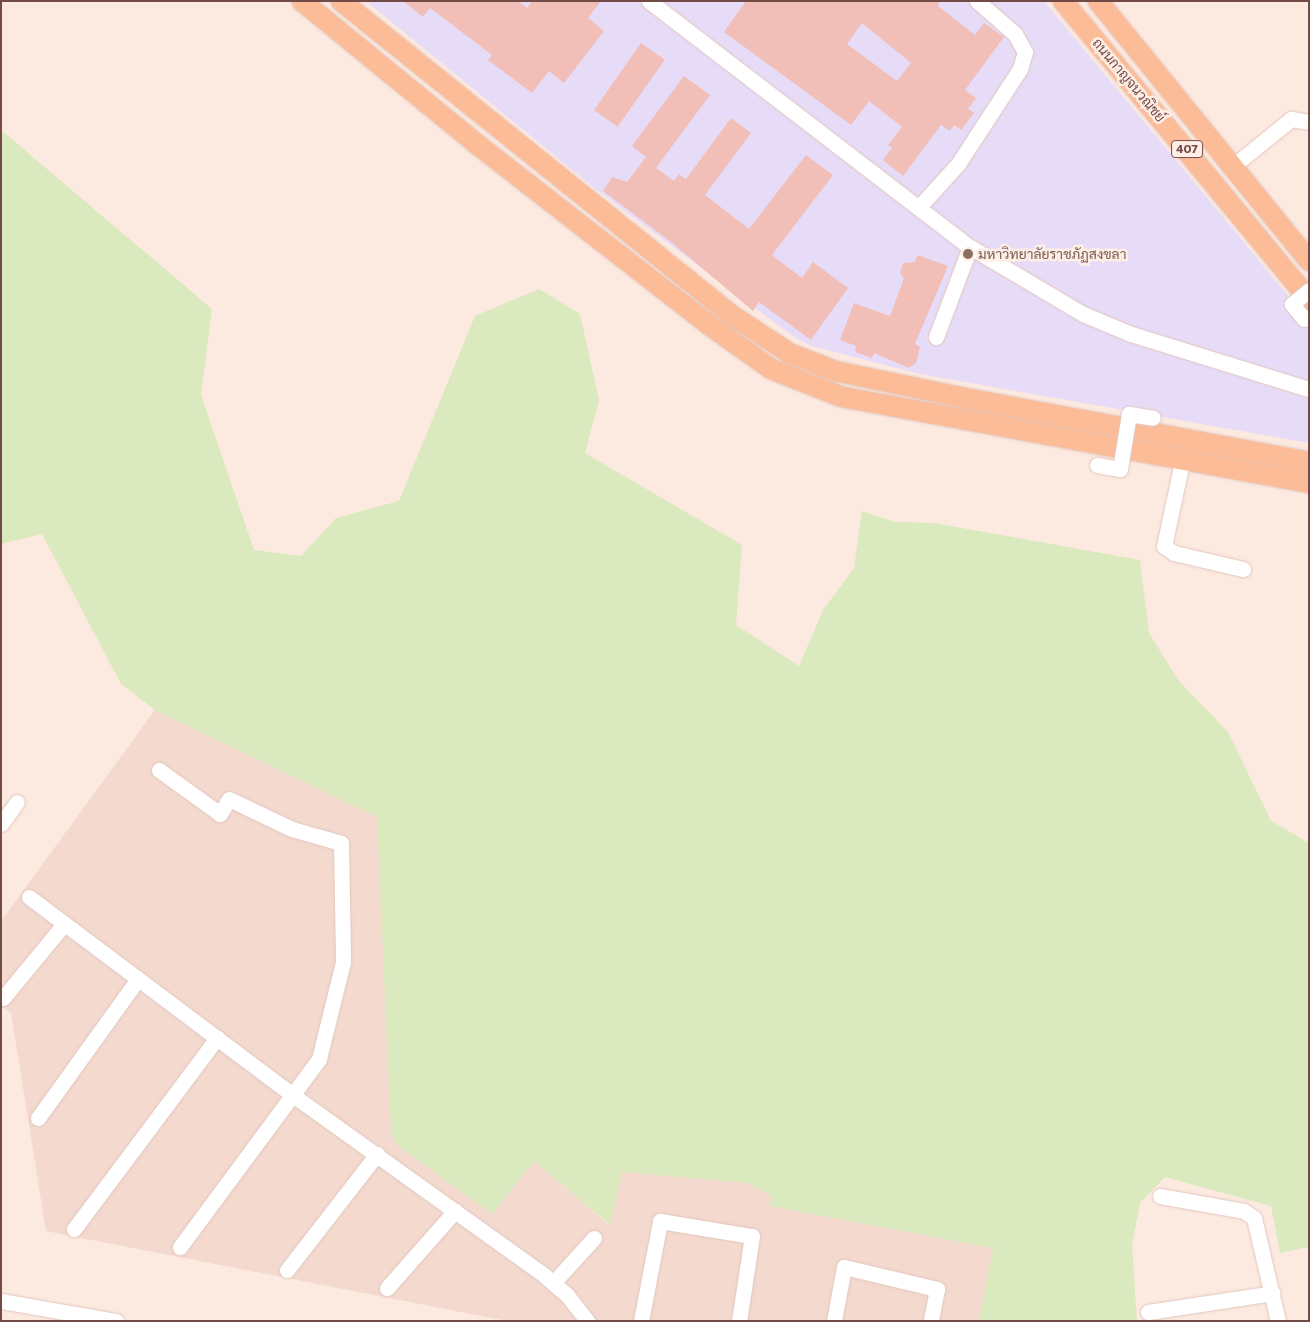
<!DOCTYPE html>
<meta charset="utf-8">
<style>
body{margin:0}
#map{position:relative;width:1310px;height:1322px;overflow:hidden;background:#fce9df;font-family:Commissioner,Sarabun,sans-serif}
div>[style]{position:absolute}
.residential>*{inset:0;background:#f3d9ce}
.education>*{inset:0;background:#e7dcf8}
.green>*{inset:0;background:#dbe9be}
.building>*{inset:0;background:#f1bfb7;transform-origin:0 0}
.roads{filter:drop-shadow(0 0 1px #e2c6bf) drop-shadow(0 0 1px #e2c6bf)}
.minor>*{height:15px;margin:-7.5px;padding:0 7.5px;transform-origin:7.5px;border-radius:7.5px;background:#fff}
.major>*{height:20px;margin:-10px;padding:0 10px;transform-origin:10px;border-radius:10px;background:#fbbc97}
.bridges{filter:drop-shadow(0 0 1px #e2c6bf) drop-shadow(0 0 1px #e2c6bf)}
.minor-bridge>*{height:15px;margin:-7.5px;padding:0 7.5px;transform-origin:7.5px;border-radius:7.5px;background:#fff}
.dots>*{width:14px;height:14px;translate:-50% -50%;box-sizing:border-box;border:2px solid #ffeee5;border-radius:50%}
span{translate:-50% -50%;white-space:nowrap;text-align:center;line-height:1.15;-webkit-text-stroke:5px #ffeee5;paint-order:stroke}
.shield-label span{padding:1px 4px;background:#ffeee5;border:1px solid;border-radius:4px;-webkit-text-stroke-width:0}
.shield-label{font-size:12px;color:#724b47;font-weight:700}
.street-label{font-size:14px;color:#724b47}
.education-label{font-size:14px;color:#785e54}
.left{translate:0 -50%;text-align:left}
.frame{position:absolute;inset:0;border:2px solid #724b47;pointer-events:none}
</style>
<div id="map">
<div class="residential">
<i style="clip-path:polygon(155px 710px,377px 817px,391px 1132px,397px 1145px,492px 1214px,534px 1161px,609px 1225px,621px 1172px,748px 1183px,771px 1196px,770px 1206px,994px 1248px,979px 1321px,507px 1321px,46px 1231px,11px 1013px,1px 1006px,1px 921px)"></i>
</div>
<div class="education">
<i style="clip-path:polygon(366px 1px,1044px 1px,1309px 321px,1309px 443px,920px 374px,811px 346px,791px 335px,593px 187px)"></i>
</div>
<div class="green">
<i style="clip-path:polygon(1px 130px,212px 309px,201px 395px,254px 550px,301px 556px,336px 518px,399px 501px,475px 316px,539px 289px,580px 314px,599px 400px,585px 453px,742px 545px,736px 625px,799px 666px,823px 610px,854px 568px,862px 511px,895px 522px,934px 523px,1140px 560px,1149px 633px,1178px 680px,1228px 732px,1271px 821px,1309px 843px,1309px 1247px,1280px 1253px,1271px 1206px,1165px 1177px,1140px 1203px,1132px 1245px,1137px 1321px,979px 1321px,993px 1248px,770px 1206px,771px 1196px,748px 1183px,622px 1172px,610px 1225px,534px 1161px,492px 1214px,397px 1145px,391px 1133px,377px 817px,155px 710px,121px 684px,42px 534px,1px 544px)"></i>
</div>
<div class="building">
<i style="clip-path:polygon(403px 1px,519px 1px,527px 8px,532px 1px,601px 1px,588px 18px,604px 31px,564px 83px,549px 71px,532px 93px,488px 60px,492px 55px,430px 8px,423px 17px)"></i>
<i style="clip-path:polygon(evenodd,746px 1px,940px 1px,938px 6px,975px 35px,984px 23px,1004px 37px,965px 90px,976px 98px,968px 109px,974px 113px,961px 130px,954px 125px,950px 131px,941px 125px,903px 176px,883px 160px,892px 148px,888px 145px,902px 127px,869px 101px,851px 125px,724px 32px,746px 1px,862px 23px,911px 63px,897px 81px,847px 44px,862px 23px)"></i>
<i style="left:641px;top:43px;width:29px;height:82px;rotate:35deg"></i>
<i style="clip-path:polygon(684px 76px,710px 95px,656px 168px,674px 181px,679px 174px,686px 179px,731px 118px,751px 133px,705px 195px,749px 229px,806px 155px,833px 175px,772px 255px,802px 278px,813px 262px,848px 288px,811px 340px,759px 302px,753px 311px,671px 242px,603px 191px,612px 177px,627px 182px,646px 157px,632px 146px)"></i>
<i style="clip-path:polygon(917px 255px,948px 266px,915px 344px,920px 347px,916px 363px,909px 368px,874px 353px,872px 358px,855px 352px,856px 346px,840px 340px,854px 303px,890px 316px,904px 278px,900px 273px,903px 263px,915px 262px)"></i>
</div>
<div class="roads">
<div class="minor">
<i style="left:649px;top:1px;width:404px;rotate:37.5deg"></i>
<i style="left:970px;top:247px;width:131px;rotate:30.7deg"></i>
<i style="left:1083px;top:314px;width:52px;rotate:22.6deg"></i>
<i style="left:1131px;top:334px;width:186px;rotate:17.2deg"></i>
<i style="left:1233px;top:166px;width:75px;rotate:-39deg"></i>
<i style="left:1291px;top:119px;width:18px;rotate:9deg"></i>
<i style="left:919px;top:207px;width:58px;rotate:-47.8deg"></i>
<i style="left:958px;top:164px;width:113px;rotate:-56.9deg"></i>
<i style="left:1020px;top:69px;width:18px;rotate:-74deg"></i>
<i style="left:1025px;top:52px;width:21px;rotate:-119deg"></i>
<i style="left:1015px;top:34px;width:50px;rotate:-139deg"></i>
<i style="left:936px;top:337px;width:96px;rotate:-69.3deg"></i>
<i style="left:1182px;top:462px;width:86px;rotate:102.1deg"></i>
<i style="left:1164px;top:546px;width:12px;rotate:35deg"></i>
<i style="left:1174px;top:553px;width:71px;rotate:13.1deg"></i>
<i style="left:159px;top:770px;width:75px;rotate:35.8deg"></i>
<i style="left:220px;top:814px;width:17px;rotate:-59deg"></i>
<i style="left:229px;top:799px;width:70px;rotate:25.5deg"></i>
<i style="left:292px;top:829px;width:51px;rotate:15.9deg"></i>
<i style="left:341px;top:843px;width:119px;rotate:89deg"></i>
<i style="left:343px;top:962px;width:100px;rotate:103.9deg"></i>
<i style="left:319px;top:1059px;width:234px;rotate:126.5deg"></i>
<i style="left:1px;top:824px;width:27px;rotate:-54deg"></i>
<i style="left:29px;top:897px;width:331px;rotate:36.9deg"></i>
<i style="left:294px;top:1096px;width:309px;rotate:35.6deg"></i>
<i style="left:545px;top:1276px;width:29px;rotate:41deg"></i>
<i style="left:567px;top:1295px;width:33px;rotate:52deg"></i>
<i style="left:3px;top:998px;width:96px;rotate:-50.5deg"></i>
<i style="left:38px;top:1118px;width:171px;rotate:-54.3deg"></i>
<i style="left:1160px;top:1196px;width:85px;rotate:10.1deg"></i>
<i style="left:1244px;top:1211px;width:12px;rotate:35deg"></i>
<i style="left:1254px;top:1218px;width:106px;rotate:76.9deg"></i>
<i style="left:74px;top:1229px;width:239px;rotate:-53.2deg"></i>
<i style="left:287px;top:1270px;width:147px;rotate:-52.2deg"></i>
<i style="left:553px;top:1283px;width:61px;rotate:-47.7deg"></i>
<i style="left:387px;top:1288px;width:103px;rotate:-48.6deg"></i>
<i style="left:1px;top:1301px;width:117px;rotate:9.9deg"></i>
<i style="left:1148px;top:1312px;width:126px;rotate:-8.6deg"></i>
<i style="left:641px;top:1321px;width:102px;rotate:-79.2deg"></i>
<i style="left:660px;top:1221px;width:93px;rotate:9.3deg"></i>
<i style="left:752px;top:1236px;width:86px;rotate:98.7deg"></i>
<i style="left:834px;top:1321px;width:55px;rotate:-79.5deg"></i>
<i style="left:844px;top:1267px;width:96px;rotate:13.3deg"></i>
<i style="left:937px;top:1289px;width:33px;rotate:101deg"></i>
</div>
<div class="major">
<i style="left:302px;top:1px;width:227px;rotate:39.3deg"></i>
<i style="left:478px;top:145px;width:291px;rotate:37.9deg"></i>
<i style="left:708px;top:324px;width:77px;rotate:35.5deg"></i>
<i style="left:771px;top:369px;width:76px;rotate:21.5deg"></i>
<i style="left:842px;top:397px;width:475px;rotate:10.4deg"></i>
<i style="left:341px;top:1px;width:499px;rotate:38.8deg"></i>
<i style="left:730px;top:314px;width:71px;rotate:33.5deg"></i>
<i style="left:789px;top:353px;width:49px;rotate:21.4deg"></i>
<i style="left:835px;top:371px;width:137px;rotate:11.8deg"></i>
<i style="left:969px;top:399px;width:346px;rotate:10.5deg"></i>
<i style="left:1063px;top:1px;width:386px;rotate:50.5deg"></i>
<i style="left:1098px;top:1px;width:335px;rotate:50.9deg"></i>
</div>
</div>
<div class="bridges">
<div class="minor-bridge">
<i style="left:1304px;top:319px;width:19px;rotate:-129deg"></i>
<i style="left:1292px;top:304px;width:22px;rotate:-39deg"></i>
<i style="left:1097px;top:465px;width:23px;rotate:10deg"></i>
<i style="left:1120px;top:469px;width:56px;rotate:-80.7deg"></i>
<i style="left:1129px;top:414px;width:24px;rotate:9deg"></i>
</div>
</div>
<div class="dots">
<i style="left:968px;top:254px;background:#8d6e63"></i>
</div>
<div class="shield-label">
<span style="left:1187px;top:149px">407</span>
</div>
<div class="street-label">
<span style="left:1129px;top:80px;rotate:50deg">ถนนกาญจนวณิชย์</span>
</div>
<div class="education-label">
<span class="left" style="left:978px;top:254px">มหาวิทยาลัยราชภัฏสงขลา</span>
</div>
<div class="frame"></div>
</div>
